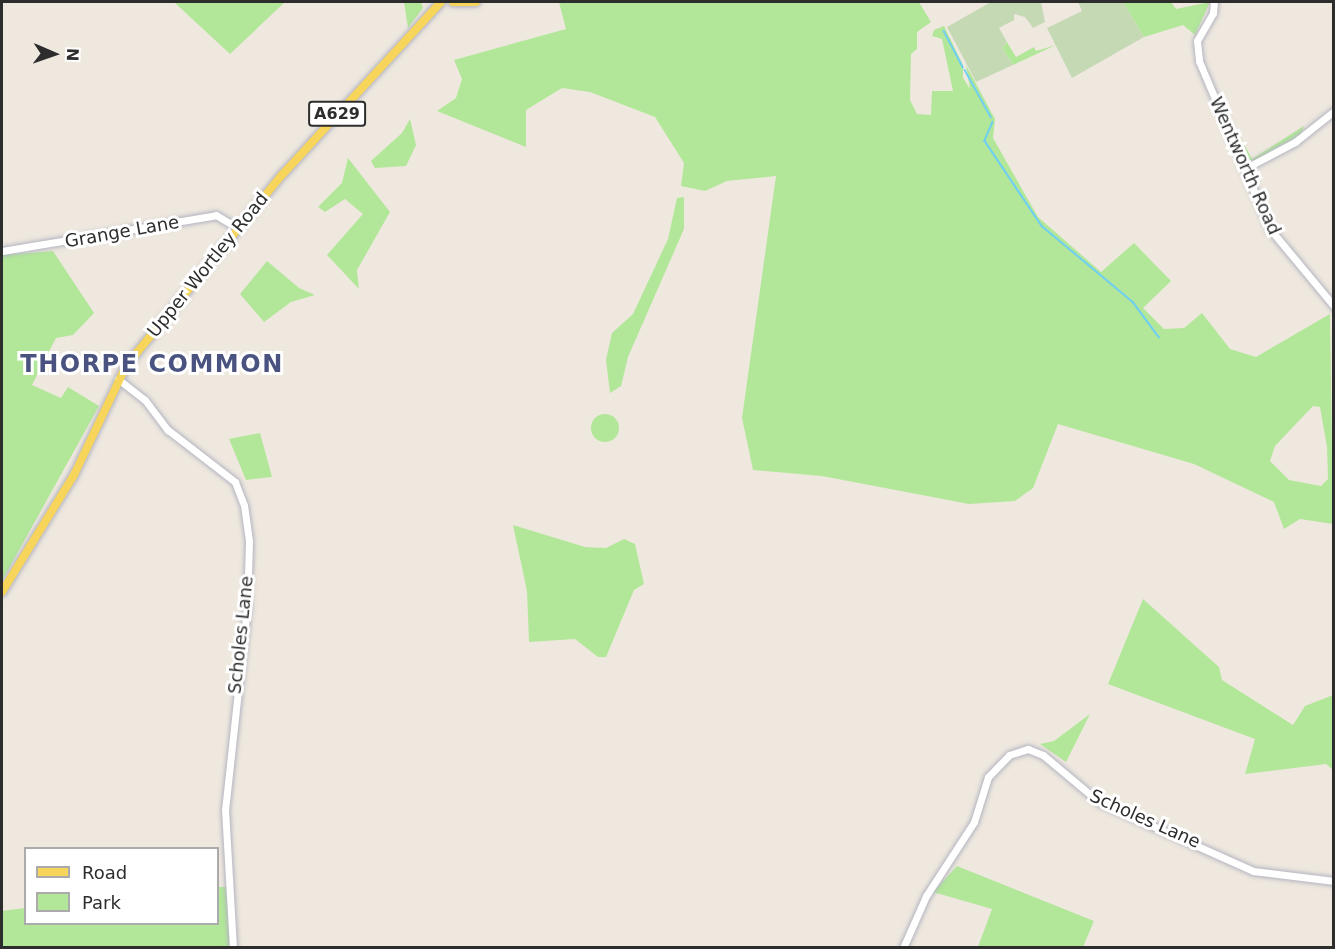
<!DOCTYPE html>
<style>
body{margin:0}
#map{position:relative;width:1335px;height:949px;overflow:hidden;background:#efe8df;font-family:"DejaVu Sans",sans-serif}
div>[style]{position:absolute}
.green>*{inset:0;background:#b2e799}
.round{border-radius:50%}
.cemetery>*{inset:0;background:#c6d9b5}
.stream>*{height:1.5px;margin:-0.75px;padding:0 0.75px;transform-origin:0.75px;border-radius:0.75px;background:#6ecef4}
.roads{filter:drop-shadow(0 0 2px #b3b5c1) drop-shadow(0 0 2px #b3b5c1)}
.minor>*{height:7px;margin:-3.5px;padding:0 3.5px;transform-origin:3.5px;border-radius:3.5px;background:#fff}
.major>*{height:8px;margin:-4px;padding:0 4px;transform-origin:4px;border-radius:4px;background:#f7d55b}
span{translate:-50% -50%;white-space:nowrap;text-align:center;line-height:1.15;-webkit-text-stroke:6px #fff;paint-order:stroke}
.shield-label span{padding:2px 4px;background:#fff;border:2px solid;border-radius:4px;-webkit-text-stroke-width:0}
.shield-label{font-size:16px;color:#2d2d2d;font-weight:700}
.street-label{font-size:18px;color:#2d2d2d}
.district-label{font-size:24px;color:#4a5380;font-weight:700;letter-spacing:1.5px}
.frame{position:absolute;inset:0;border:3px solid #2d2d2d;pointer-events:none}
.legend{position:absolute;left:24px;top:847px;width:195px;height:78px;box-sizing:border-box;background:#fff;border:2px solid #ababab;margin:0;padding:8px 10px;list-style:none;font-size:18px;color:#2d2d2d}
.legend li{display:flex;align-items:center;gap:12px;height:30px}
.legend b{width:30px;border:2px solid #ababab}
.north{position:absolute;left:24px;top:24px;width:60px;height:60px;-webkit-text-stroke:4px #fff;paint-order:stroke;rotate:92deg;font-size:16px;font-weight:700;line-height:24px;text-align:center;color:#2d2d2d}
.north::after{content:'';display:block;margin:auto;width:21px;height:27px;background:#2d2d2d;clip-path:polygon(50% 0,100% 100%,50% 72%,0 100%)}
</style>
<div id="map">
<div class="green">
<i style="clip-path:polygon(174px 2px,285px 2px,230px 54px)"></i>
<i style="clip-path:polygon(404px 2px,421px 2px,423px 8px,408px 28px)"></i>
<i style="clip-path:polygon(evenodd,559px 2px,919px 2px,931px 22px,917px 32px,917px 49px,911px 54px,910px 100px,917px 114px,931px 115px,932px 91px,953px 91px,942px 39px,932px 36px,934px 30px,944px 26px,963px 65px,963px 78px,970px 89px,966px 65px,995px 119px,993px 138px,1038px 217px,1101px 272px,1134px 243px,1171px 281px,1143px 308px,1164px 329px,1184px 328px,1202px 313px,1230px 349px,1256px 357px,1330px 314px,1333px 524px,1300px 519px,1284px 529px,1274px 502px,1194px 464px,1058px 424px,1033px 488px,1015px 501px,969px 504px,822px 476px,753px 470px,742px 418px,776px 176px,727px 181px,705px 191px,681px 186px,684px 163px,655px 117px,590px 92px,562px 88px,526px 110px,526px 147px,437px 111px,456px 98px,462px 79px,454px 60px,566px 29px,559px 2px,1313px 406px,1320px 407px,1327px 447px,1328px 479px,1321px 486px,1289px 480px,1270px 461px,1275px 446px,1313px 406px)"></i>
<i style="clip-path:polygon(1123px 2px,1171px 2px,1176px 9px,1210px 2px,1195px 35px,1183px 25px,1144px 37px)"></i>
<i style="clip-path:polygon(1007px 42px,1016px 57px,1034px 47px,1036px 51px,1056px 45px,1013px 65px,1002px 48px)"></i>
<i style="clip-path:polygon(410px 119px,416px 145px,406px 166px,375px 168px,371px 161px,402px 133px)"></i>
<i style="clip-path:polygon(1304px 126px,1301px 134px,1253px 161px,1243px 157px,1233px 132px,1236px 129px,1252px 159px)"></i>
<i style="clip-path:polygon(348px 158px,390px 212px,357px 270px,359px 289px,327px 255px,363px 214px,345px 199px,325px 212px,318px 207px,342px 183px)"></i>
<i style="clip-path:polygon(684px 197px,684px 229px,628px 357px,621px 386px,610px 393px,606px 360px,612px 333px,633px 314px,668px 239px,677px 198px)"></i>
<i style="clip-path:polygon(53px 251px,94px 313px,73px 335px,56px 338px,32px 385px,61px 398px,68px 387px,99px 406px,2px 581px,2px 255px)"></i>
<i style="clip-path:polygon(267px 261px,299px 288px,315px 295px,291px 302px,264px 322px,240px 294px)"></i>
<i class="round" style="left:591px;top:414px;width:28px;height:28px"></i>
<i style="clip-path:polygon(260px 433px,272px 477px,246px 480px,229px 439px)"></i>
<i style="clip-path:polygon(513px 525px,585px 547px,606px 548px,624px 539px,635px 544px,644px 584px,634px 590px,606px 657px,598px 657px,575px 639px,529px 642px,527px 591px)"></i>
<i style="clip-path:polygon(1143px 599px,1219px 667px,1222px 680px,1293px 725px,1305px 706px,1333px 695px,1333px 770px,1326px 764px,1245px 774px,1255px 739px,1108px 684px)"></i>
<i style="clip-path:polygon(1090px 714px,1066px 762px,1040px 744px,1054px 741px)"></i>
<i style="clip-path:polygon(957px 866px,1094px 921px,1083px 947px,978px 947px,992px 909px,933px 892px)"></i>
<i style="clip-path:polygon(218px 887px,226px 887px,231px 947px,2px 947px,2px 911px,25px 908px,26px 924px,218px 924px)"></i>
</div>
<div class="cemetery">
<i style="clip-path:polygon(991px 2px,1041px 2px,1045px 22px,1033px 28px,1025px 17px,1014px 14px,1014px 20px,999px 28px,1007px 42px,1002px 48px,1013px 65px,976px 82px,947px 27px)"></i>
<i style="clip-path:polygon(1078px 2px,1123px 2px,1144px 37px,1072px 78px,1047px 28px,1082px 11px)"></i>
</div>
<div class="stream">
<i style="left:944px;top:31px;width:41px;rotate:62.2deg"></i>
<i style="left:965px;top:70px;width:54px;rotate:61deg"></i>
<i style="left:993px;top:122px;width:21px;rotate:113deg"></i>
<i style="left:985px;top:141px;width:102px;rotate:56.2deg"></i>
<i style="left:1042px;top:226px;width:119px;rotate:39.9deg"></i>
<i style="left:1133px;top:302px;width:44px;rotate:53.4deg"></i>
</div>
<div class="roads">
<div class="minor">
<i style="left:1214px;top:2px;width:11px;rotate:95deg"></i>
<i style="left:1213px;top:13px;width:32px;rotate:120deg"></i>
<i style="left:1197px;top:41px;width:20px;rotate:84deg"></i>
<i style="left:1199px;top:61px;width:182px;rotate:67.1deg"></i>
<i style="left:1270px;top:229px;width:100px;rotate:50.3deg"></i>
<i style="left:1244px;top:169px;width:58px;rotate:-27.9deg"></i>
<i style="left:1295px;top:142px;width:50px;rotate:-38.5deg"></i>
<i style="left:2px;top:251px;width:217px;rotate:-9.5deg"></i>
<i style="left:216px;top:215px;width:26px;rotate:31deg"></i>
<i style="left:118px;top:379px;width:34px;rotate:38deg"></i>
<i style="left:145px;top:400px;width:38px;rotate:53deg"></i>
<i style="left:168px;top:430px;width:85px;rotate:37.8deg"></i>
<i style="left:235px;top:482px;width:25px;rotate:69deg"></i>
<i style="left:244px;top:505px;width:37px;rotate:82deg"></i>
<i style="left:249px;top:542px;width:66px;rotate:91.7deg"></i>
<i style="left:247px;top:608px;width:202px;rotate:96.2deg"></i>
<i style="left:225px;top:809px;width:139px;rotate:86.7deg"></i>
<i style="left:903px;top:948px;width:57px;rotate:-66.1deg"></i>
<i style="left:926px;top:896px;width:88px;rotate:-57deg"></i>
<i style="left:974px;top:822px;width:47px;rotate:-72.7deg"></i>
<i style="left:988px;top:777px;width:30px;rotate:-46deg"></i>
<i style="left:1009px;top:755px;width:20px;rotate:-18deg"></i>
<i style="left:1028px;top:749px;width:16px;rotate:22deg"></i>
<i style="left:1043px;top:755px;width:73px;rotate:40deg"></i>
<i style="left:1099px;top:802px;width:169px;rotate:24.1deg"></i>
<i style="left:1253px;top:871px;width:82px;rotate:7deg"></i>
</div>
<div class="major">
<i style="left:453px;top:2px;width:23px"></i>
<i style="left:2px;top:592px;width:137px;rotate:-58.4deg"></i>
<i style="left:74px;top:475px;width:121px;rotate:-64.5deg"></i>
<i style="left:126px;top:366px;width:247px;rotate:-50.8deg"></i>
<i style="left:282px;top:175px;width:235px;rotate:-47.4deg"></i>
</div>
</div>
<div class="shield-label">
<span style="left:337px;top:114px">A629</span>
</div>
<div class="street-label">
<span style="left:1245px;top:166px;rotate:66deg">Wentworth Road</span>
<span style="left:122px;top:232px;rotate:-10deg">Grange Lane</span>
<span style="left:208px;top:265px;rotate:-51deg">Upper Wortley Road</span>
<span style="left:241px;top:635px;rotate:-84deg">Scholes Lane</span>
<span style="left:1145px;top:819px;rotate:24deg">Scholes Lane</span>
</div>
<div class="district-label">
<span style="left:152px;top:365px">THORPE COMMON</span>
</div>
<div class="frame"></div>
<ul class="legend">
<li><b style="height:8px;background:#f7d55b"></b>Road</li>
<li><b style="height:16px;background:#b2e799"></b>Park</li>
</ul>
<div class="north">N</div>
</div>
